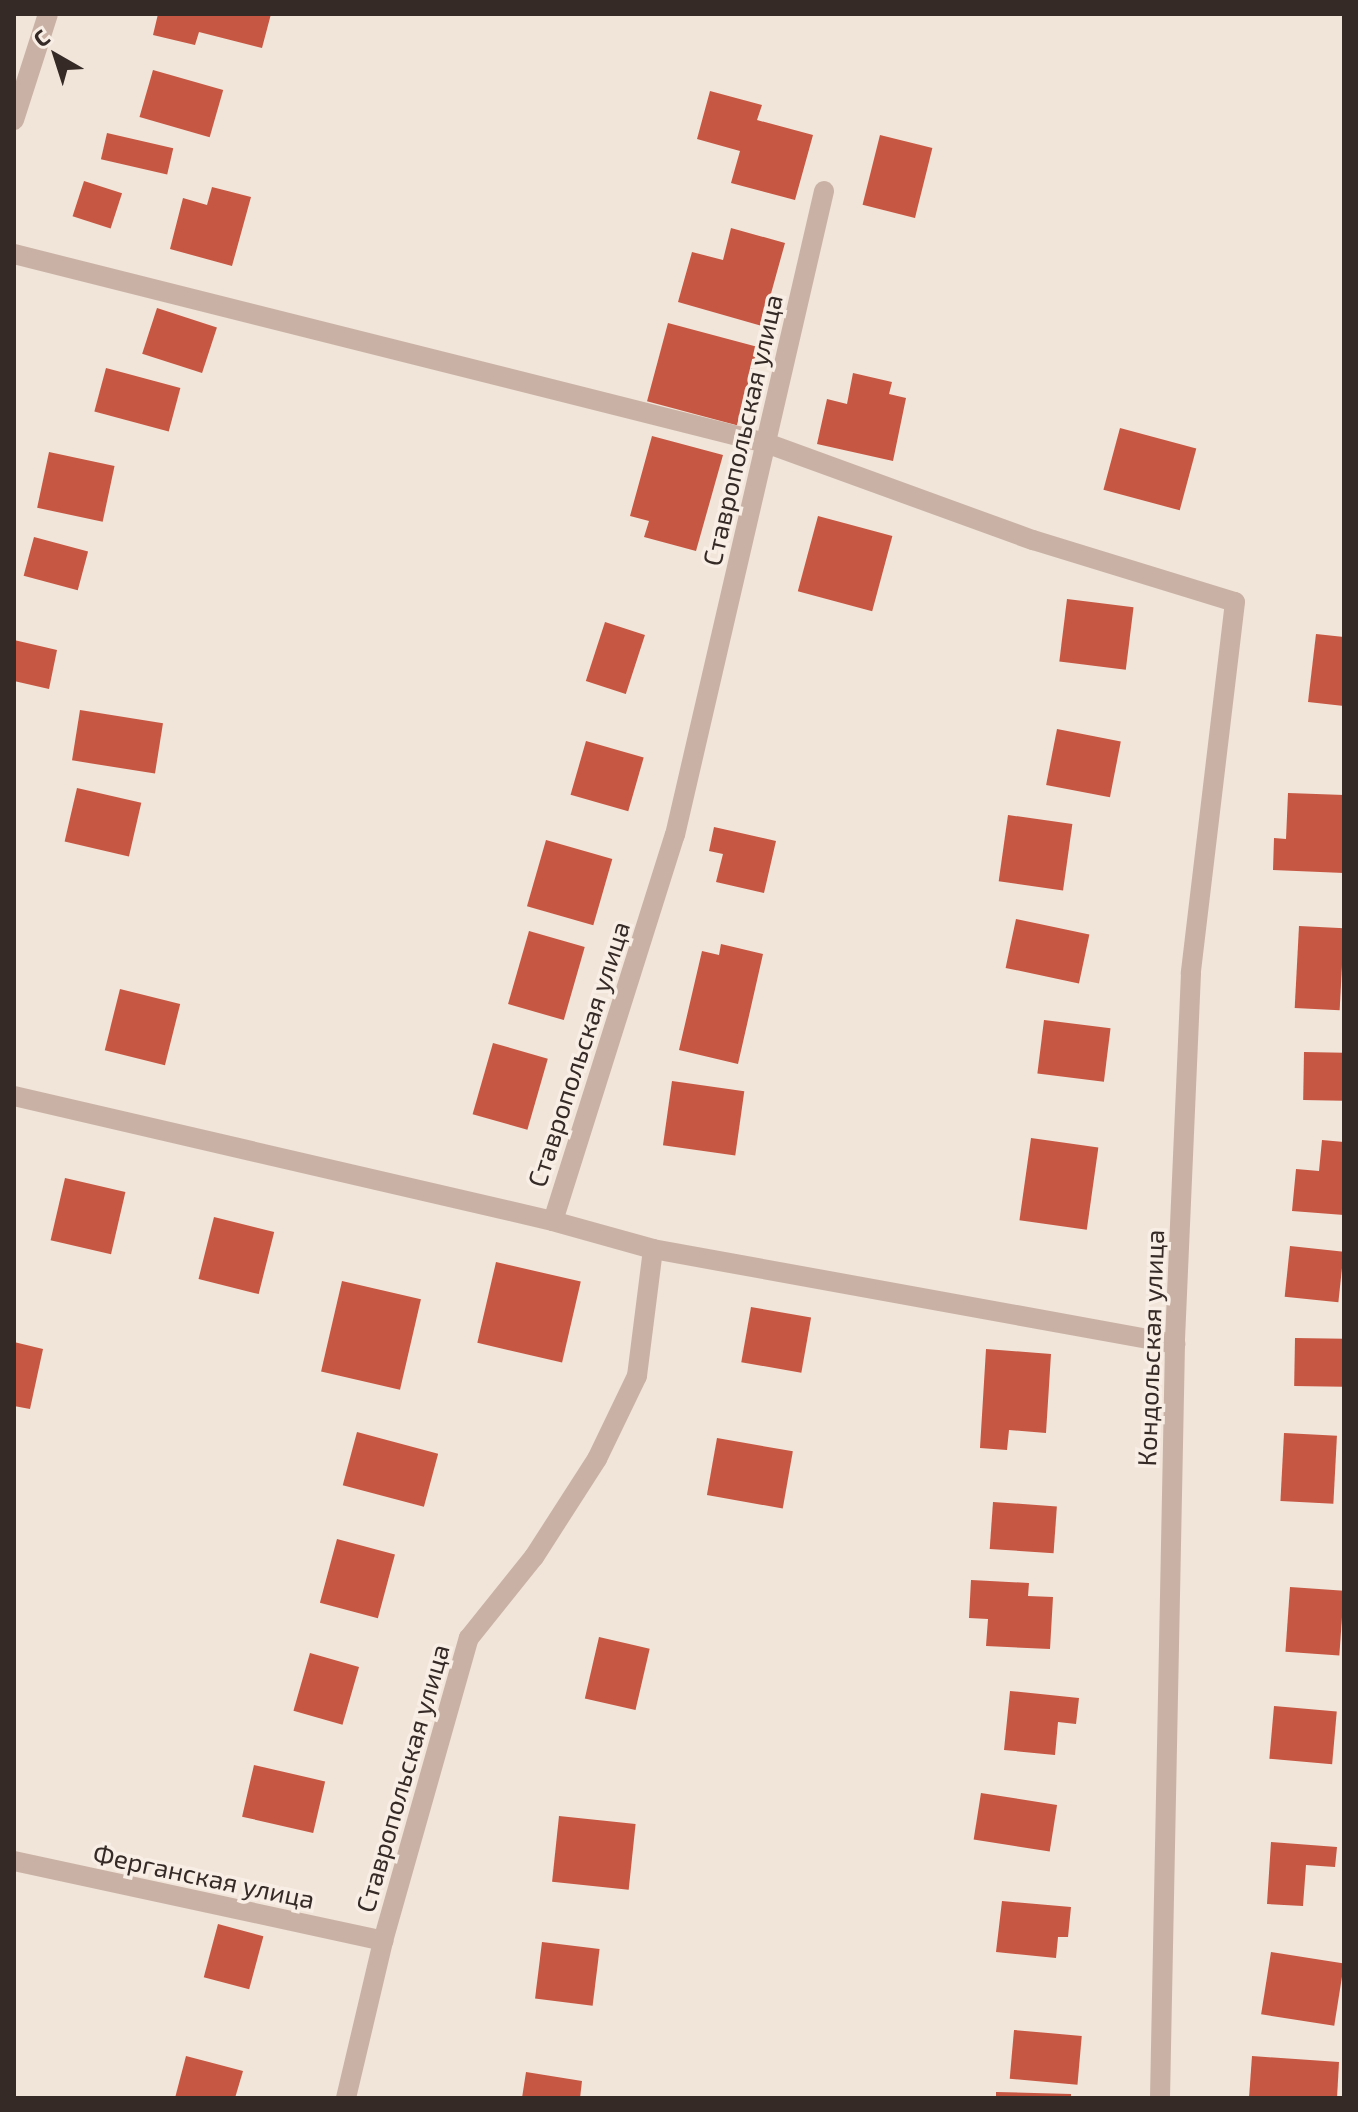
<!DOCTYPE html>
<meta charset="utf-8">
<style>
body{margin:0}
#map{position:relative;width:1358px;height:2112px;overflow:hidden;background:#f1e4d9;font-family:"Exo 2",sans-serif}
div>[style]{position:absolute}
.building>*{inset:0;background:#c65742;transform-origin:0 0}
.minor>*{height:20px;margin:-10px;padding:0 10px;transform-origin:10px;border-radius:10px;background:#c9b2a5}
span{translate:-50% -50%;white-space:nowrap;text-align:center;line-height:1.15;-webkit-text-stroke:7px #f9eee5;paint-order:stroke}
.street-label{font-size:26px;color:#352a26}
.frame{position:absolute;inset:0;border:16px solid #352a26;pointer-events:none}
.north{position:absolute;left:16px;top:16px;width:80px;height:80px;-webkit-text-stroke:6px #f9eee5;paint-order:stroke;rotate:321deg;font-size:22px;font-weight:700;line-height:32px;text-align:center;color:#352a26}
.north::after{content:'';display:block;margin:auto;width:28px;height:36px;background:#352a26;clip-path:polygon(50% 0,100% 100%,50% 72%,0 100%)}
</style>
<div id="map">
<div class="building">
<i style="clip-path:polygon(158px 14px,271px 14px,262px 48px,199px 32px,195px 45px,153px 35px)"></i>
<i style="left:153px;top:70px;width:73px;height:49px;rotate:16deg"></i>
<i style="clip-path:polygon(710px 91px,762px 105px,757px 120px,813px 135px,795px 200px,731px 183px,740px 151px,697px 139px)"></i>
<i style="left:107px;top:133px;width:68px;height:27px;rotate:13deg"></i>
<i style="left:880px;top:135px;width:54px;height:72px;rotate:14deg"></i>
<i style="left:84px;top:181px;width:40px;height:37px;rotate:18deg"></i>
<i style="clip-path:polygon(212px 187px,251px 197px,232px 266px,170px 249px,183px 198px,207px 205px)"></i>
<i style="clip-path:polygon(731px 228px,785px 243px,762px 326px,678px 302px,692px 252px,723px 260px)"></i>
<i style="left:157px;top:308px;width:63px;height:48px;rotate:18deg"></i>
<i style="left:668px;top:323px;width:93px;height:81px;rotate:15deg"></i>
<i style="left:106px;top:368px;width:77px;height:45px;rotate:15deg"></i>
<i style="clip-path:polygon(853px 373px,892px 382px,889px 394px,906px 398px,893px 461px,817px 444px,827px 399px,847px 404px)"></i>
<i style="left:1120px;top:428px;width:79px;height:64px;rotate:15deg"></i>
<i style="clip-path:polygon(652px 436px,723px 455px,696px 551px,644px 537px,649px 521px,630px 516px)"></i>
<i style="left:49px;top:452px;width:67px;height:57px;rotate:12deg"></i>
<i style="left:818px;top:516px;width:77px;height:78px;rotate:15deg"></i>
<i style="left:34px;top:537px;width:56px;height:40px;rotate:15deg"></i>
<i style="left:1067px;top:599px;width:67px;height:63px;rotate:7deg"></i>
<i style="left:605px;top:622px;width:42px;height:62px;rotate:18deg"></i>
<i style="clip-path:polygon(1316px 634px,1344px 637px,1344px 706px,1308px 702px)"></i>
<i style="clip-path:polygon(14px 640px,57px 650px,49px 689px,14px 681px)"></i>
<i style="left:80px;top:710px;width:84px;height:51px;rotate:9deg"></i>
<i style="left:1057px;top:729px;width:65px;height:57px;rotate:11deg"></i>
<i style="left:586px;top:741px;width:60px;height:56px;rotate:16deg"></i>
<i style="left:77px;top:788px;width:66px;height:55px;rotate:13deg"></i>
<i style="clip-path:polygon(1288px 793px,1344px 795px,1344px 873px,1273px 870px,1274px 838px,1286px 839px)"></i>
<i style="left:1008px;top:815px;width:65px;height:67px;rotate:8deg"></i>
<i style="clip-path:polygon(714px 827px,776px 841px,764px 893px,716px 882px,723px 854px,709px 851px)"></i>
<i style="left:546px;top:840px;width:69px;height:69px;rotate:16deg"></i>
<i style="left:1016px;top:919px;width:75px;height:50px;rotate:12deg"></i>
<i style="left:1299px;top:926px;width:45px;height:82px;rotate:3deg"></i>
<i style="left:529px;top:931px;width:58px;height:76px;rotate:16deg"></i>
<i style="clip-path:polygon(721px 944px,763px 954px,738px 1064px,679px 1050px,702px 951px,719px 955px)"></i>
<i style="left:120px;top:989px;width:62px;height:63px;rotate:14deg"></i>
<i style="left:1044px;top:1020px;width:67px;height:54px;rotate:7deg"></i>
<i style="left:493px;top:1043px;width:57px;height:74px;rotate:16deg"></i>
<i style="left:1304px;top:1052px;width:40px;height:48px;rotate:1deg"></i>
<i style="left:672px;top:1081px;width:73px;height:65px;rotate:8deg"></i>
<i style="left:1031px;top:1138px;width:68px;height:83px;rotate:8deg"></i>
<i style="clip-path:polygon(1322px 1140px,1344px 1142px,1344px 1215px,1292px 1211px,1296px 1169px,1319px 1171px)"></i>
<i style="left:65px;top:1178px;width:62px;height:64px;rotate:13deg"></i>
<i style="left:214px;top:1217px;width:62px;height:64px;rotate:14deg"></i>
<i style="left:1290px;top:1246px;width:54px;height:51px;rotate:6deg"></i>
<i style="left:496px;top:1262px;width:87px;height:83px;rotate:13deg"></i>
<i style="left:342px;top:1281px;width:81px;height:93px;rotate:13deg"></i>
<i style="left:751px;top:1307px;width:61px;height:56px;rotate:10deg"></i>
<i style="left:1295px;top:1338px;width:49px;height:48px;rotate:1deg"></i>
<i style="clip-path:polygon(14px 1342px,43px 1349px,30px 1409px,14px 1406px)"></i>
<i style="clip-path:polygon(986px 1349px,1051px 1354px,1046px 1433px,1009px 1430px,1007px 1450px,980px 1448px)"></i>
<i style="left:357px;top:1432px;width:84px;height:55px;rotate:15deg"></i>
<i style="left:1284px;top:1433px;width:53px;height:68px;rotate:3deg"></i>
<i style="left:717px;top:1438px;width:77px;height:58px;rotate:10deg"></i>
<i style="left:993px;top:1502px;width:64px;height:47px;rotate:4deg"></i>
<i style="left:337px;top:1539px;width:60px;height:66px;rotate:15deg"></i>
<i style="clip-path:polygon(971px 1580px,1029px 1583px,1028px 1596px,1053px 1597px,1050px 1649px,986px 1646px,988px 1619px,969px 1618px)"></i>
<i style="left:1290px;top:1587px;width:54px;height:65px;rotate:4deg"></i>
<i style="left:599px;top:1637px;width:52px;height:63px;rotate:13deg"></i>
<i style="left:310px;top:1653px;width:51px;height:60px;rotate:16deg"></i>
<i style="clip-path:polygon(1010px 1691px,1079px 1698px,1076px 1724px,1058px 1722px,1055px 1755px,1004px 1750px)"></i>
<i style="left:1274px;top:1706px;width:63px;height:53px;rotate:5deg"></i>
<i style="left:254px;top:1765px;width:73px;height:53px;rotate:13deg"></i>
<i style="left:981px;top:1793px;width:77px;height:47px;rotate:9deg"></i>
<i style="left:559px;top:1816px;width:77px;height:66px;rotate:6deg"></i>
<i style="clip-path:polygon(1271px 1842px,1337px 1847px,1335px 1867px,1306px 1865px,1303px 1906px,1267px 1904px)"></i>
<i style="clip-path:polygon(1002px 1901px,1071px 1907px,1068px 1937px,1058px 1937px,1056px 1958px,996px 1952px)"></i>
<i style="left:218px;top:1924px;width:47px;height:55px;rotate:15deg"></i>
<i style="left:542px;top:1942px;width:58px;height:57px;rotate:7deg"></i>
<i style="left:1271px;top:1952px;width:74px;height:63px;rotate:9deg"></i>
<i style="left:1014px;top:2030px;width:68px;height:49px;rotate:5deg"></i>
<i style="clip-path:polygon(186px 2056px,243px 2071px,235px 2098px,175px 2098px)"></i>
<i style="clip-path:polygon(1252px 2056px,1339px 2062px,1337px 2098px,1249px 2098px)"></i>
<i style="clip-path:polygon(526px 2072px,582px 2081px,580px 2098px,522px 2098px)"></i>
<i style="clip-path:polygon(996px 2092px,1071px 2094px,1071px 2098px,996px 2098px)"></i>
</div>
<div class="minor">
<i style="left:14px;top:120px;width:111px;rotate:-72.2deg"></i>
<i style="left:14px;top:254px;width:775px;rotate:14.11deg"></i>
<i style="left:766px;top:443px;width:284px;rotate:20deg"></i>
<i style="left:1033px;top:540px;width:211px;rotate:17.1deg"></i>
<i style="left:1235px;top:602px;width:374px;rotate:96.8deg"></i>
<i style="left:1191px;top:973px;width:371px;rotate:92.5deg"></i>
<i style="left:1175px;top:1344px;width:754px;rotate:91.14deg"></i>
<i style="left:14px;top:1096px;width:553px;rotate:13.06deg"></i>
<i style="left:653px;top:1249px;width:531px;rotate:10.31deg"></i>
<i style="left:14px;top:1861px;width:378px;rotate:12.2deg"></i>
<i style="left:346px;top:2098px;width:161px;rotate:-76.7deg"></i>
<i style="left:383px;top:1941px;width:315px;rotate:-74.2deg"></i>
<i style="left:469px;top:1638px;width:104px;rotate:-51.3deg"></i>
<i style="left:534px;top:1557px;width:117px;rotate:-57.3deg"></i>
<i style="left:597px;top:1459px;width:92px;rotate:-64.3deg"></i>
<i style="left:637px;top:1376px;width:128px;rotate:-82.8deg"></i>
<i style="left:653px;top:1249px;width:104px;rotate:-164.4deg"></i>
<i style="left:553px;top:1221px;width:405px;rotate:-72.5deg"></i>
<i style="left:675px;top:835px;width:661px;rotate:-76.97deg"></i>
</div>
<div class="street-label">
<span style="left:742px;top:430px;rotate:-77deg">Ставропольская улица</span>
<span style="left:578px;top:1054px;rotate:-72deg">Ставропольская улица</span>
<span style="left:1150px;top:1348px;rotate:-88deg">Кондольская улица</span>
<span style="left:402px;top:1778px;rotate:-74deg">Ставропольская улица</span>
<span style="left:204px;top:1876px;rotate:12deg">Ферганская улица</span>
</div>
<div class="frame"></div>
<div class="north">С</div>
</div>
